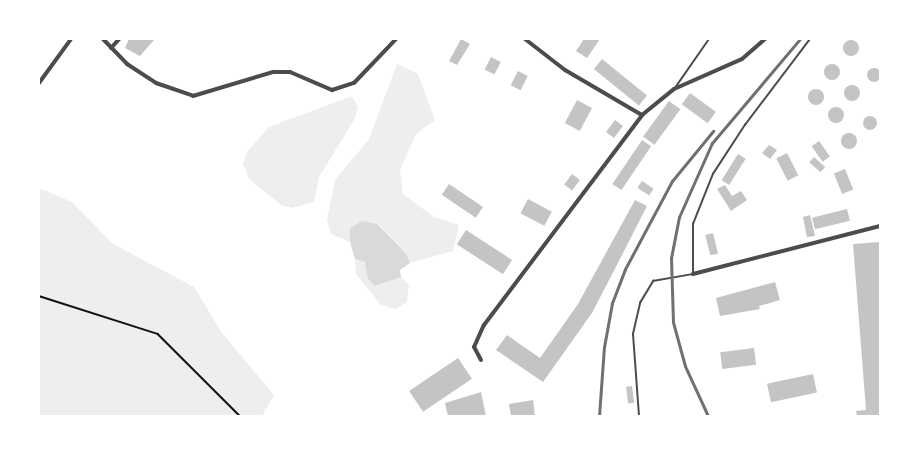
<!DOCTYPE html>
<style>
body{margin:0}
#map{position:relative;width:919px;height:455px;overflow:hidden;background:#fff;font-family:"Nunito Sans",sans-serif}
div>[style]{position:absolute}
.green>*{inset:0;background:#eee}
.water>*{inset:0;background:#d9d9d9}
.building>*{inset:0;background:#c4c4c4;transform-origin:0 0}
.round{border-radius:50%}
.path>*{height:1.5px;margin:-0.75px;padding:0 0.75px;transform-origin:0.75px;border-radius:0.75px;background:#111}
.service>*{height:1.5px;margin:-0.75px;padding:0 0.75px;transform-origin:0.75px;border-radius:0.75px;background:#4c4c4c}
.minor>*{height:4px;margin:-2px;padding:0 2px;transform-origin:2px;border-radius:2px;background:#4c4c4c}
.rail>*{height:3px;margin:-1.5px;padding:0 1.5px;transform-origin:1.5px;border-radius:1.5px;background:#707070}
span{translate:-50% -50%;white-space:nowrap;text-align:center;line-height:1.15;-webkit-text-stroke:4.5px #fff;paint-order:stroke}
.frame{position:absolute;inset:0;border:40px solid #fff;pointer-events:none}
</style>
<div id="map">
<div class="green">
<i style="clip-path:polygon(397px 64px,418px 74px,435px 120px,416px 134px,400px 170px,403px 194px,434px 217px,459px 225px,453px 251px,410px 263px,406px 252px,378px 224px,351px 228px,350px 242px,331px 234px,327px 220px,335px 180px,369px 139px)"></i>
<i style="clip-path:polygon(352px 96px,358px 108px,354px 120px,319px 177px,314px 202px,292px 208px,281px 205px,249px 179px,243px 164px,247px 152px,269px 127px)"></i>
<i style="clip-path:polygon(39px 188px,72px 202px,113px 244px,194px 287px,222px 333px,274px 395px,262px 416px,39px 416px)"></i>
<i style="clip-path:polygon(355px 259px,365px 262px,375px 286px,401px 277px,409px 285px,407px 302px,396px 309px,381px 305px,356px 274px)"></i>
</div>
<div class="water">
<i style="clip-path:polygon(362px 221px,377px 224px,406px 253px,410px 263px,400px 270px,401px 277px,375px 286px,368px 279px,365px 262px,355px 259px,350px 242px,350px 228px)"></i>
</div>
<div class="building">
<i style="clip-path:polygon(129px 39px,152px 39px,154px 40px,140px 56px,125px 48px)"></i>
<i style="clip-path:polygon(461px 39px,470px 44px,457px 65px,449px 61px)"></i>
<i style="clip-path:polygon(584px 39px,600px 39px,587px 58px,576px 51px)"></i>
<i class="round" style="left:843px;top:40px;width:16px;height:16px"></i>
<i style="left:491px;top:57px;width:11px;height:14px;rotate:27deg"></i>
<i style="left:602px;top:59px;width:58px;height:13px;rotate:39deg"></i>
<i class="round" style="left:824px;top:64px;width:16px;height:16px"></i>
<i class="round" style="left:867px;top:68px;width:14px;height:14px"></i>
<i style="left:518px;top:71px;width:11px;height:16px;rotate:27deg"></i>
<i class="round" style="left:844px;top:85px;width:16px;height:16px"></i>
<i class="round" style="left:808px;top:89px;width:16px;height:16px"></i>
<i style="left:690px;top:93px;width:32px;height:14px;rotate:36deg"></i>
<i style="left:577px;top:100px;width:17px;height:26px;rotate:28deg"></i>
<i style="left:669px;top:101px;width:14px;height:44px;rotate:36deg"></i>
<i class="round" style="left:828px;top:107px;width:16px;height:16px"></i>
<i class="round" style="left:863px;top:116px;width:14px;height:14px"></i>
<i style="left:615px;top:120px;width:10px;height:15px;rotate:37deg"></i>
<i class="round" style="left:841px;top:133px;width:16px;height:16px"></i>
<i style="left:642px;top:140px;width:11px;height:53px;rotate:34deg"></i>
<i style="left:819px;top:141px;width:19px;height:9px;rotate:55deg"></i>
<i style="clip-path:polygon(769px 145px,777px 150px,770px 159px,762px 153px)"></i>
<i style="left:787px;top:153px;width:25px;height:12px;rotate:63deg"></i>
<i style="left:738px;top:154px;width:9px;height:31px;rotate:32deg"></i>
<i style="left:814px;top:157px;width:15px;height:7px;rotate:42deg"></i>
<i style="left:845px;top:169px;width:22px;height:12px;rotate:68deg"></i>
<i style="left:572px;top:174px;width:10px;height:13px;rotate:37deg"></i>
<i style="left:642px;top:181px;width:14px;height:8px;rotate:34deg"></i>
<i style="left:449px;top:184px;width:41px;height:13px;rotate:34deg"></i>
<i style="clip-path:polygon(725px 185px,732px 196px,741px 191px,747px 200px,731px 211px,717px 189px)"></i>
<i style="left:528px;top:199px;width:27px;height:16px;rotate:28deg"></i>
<i style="clip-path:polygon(635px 200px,647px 206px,621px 257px,592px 313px,543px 382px,496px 350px,507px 335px,540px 358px,578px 304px)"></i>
<i style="left:847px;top:209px;width:12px;height:36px;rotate:76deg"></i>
<i style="clip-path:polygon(810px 215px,815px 236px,807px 237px,803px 217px)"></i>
<i style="left:466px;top:230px;width:55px;height:17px;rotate:33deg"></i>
<i style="left:713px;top:233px;width:21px;height:8px;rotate:76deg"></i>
<i style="clip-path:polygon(880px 242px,880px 416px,857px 416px,856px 411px,866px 410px,853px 244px)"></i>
<i style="clip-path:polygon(775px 282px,780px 300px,759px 306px,760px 309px,720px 316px,716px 298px)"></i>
<i style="left:754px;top:348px;width:17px;height:34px;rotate:83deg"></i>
<i style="left:458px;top:358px;width:25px;height:59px;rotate:56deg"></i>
<i style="left:813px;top:374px;width:19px;height:47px;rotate:78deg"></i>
<i style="left:632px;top:386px;width:17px;height:6px;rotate:83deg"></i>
<i style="clip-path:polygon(481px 392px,486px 416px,448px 416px,445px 403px)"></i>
<i style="clip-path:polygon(533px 400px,535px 416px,511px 416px,509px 404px)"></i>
</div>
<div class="path">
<i style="left:39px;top:296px;width:125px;rotate:17.7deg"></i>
<i style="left:158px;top:334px;width:116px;rotate:45deg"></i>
</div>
<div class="service">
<i style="left:675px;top:88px;width:60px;rotate:-55.2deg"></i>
<i style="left:639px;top:416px;width:82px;rotate:-94.2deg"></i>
<i style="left:633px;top:334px;width:32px;rotate:-77deg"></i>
<i style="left:640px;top:303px;width:26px;rotate:-59deg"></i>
<i style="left:653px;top:281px;width:41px;rotate:-9.9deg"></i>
<i style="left:693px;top:274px;width:50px;rotate:-90deg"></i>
<i style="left:693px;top:224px;width:54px;rotate:-68.2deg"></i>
<i style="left:713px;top:174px;width:59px;rotate:-56.9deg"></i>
<i style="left:745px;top:125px;width:108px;rotate:-52.9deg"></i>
</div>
<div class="minor">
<i style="left:103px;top:39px;width:35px;rotate:46deg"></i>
<i style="left:127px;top:64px;width:35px;rotate:33deg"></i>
<i style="left:156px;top:83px;width:39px;rotate:19deg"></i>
<i style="left:193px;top:96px;width:84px;rotate:-16.7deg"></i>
<i style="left:273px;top:72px;width:17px"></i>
<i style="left:290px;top:72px;width:46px;rotate:23.2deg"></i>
<i style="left:332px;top:90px;width:23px;rotate:-18deg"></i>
<i style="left:354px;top:83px;width:61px;rotate:-46.3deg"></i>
<i style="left:525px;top:39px;width:51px;rotate:37.8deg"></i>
<i style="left:565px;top:70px;width:89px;rotate:30.3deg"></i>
<i style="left:642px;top:115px;width:41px;rotate:-39.1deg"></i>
<i style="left:674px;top:89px;width:74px;rotate:-23.8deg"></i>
<i style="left:742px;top:59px;width:30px;rotate:-41deg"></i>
<i style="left:111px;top:48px;width:12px;rotate:-48deg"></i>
<i style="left:39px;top:83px;width:54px;rotate:-54deg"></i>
<i style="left:693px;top:274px;width:193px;rotate:-14.4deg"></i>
<i style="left:481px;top:360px;width:15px;rotate:-118deg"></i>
<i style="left:474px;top:347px;width:24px;rotate:-66deg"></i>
<i style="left:484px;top:325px;width:263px;rotate:-53deg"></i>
</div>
<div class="rail">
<i style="left:599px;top:416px;width:69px;rotate:-85.9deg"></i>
<i style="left:604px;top:347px;width:45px;rotate:-79.7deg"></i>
<i style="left:612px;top:303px;width:36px;rotate:-69deg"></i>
<i style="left:625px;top:269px;width:100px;rotate:-61.9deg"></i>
<i style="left:672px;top:181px;width:65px;rotate:-50.6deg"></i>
<i style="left:708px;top:416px;width:55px;rotate:-114.7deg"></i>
<i style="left:685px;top:366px;width:46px;rotate:-105.3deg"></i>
<i style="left:673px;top:322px;width:64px;rotate:-91.8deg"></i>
<i style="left:671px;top:258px;width:42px;rotate:-79deg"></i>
<i style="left:679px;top:217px;width:81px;rotate:-66deg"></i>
<i style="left:712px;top:143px;width:136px;rotate:-49.8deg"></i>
</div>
<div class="frame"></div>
</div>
